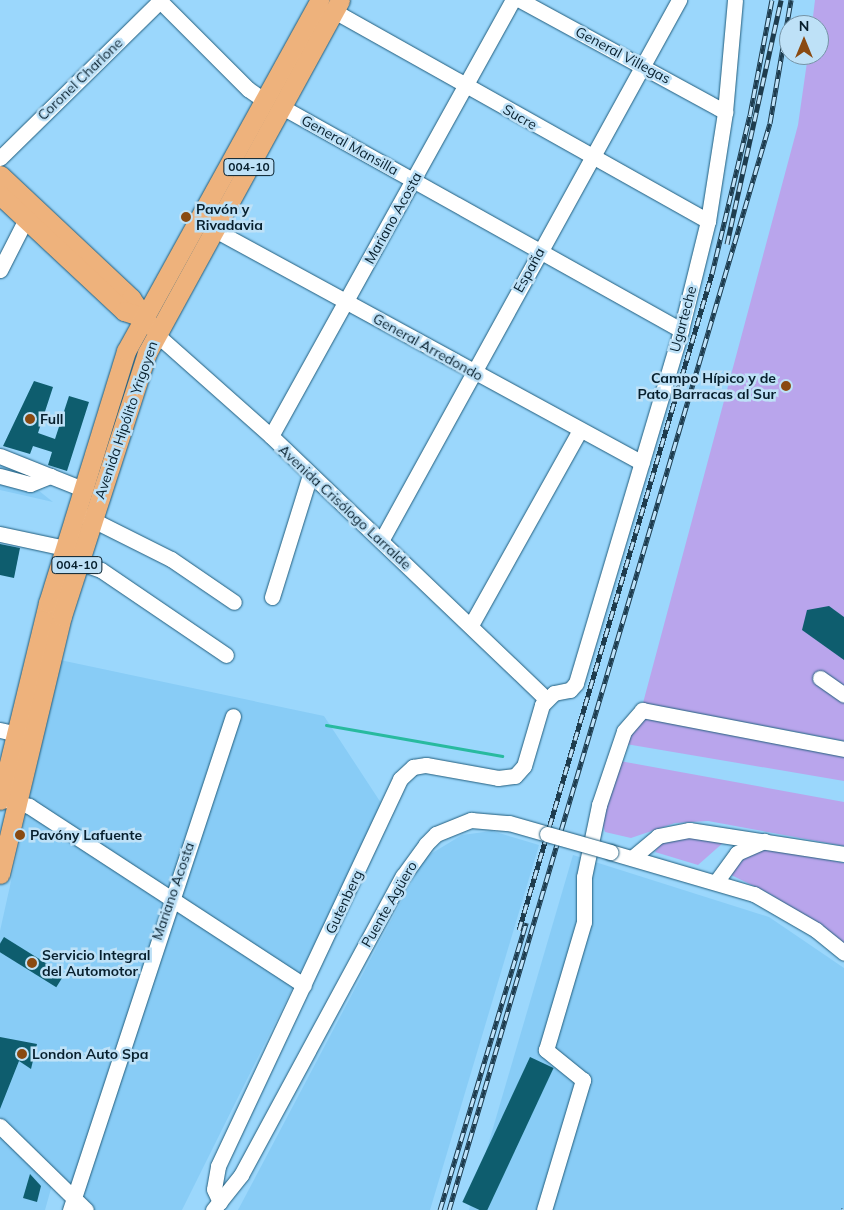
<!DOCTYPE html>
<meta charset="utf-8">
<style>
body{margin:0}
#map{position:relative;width:844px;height:1210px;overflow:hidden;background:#9bd7fc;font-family:Mulish,sans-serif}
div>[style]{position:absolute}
.built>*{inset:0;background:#88ccf6}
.green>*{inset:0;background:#b9a5ec}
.stream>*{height:3px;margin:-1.5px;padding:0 1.5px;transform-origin:1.5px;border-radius:1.5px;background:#28ba9f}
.building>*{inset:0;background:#0e5d6e;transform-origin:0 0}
.roads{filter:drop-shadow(0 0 1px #215d7d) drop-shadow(0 0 1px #215d7d)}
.minor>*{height:15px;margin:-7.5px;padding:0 7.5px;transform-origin:7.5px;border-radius:7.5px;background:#fff}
.major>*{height:19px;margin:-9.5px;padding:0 9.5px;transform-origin:9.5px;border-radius:9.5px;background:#eeb27c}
.rail>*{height:5px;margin-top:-2.5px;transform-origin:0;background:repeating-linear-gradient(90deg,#bee1f7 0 9px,#1e3c4e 0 18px);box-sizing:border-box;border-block:1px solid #1e3c4e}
.bridges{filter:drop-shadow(0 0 1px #215d7d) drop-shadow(0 0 1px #215d7d)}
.minor-bridge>*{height:15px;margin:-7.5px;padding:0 7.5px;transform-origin:7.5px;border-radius:7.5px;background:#fff}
.dots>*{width:14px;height:14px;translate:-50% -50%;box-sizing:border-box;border:2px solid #bee1f7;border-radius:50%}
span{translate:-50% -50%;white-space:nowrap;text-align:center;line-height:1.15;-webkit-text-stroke:5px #bee1f7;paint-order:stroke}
.shield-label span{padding:1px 4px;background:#bee1f7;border:1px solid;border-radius:4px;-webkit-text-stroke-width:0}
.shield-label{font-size:12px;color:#071f2d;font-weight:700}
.street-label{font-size:14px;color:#071f2d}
.poi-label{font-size:14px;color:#071f2d;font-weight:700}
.left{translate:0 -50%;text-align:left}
.right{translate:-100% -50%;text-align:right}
.north{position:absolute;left:779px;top:15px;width:50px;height:50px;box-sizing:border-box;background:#bee1f7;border:1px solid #7593a6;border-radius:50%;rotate:0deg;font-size:14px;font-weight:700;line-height:20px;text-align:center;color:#071f2d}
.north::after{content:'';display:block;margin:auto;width:18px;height:22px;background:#8a4a11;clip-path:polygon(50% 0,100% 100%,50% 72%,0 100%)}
</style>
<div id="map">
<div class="built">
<i style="clip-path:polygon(0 464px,14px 471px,53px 502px,0 490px)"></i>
<i style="clip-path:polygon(60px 660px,324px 716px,383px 806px,182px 1210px,94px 1210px,56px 1171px,45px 1210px,0 1210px,0 931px)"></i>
<i style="clip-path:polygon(492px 831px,539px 845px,430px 1210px,238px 1210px,424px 858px,462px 835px)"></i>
<i style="clip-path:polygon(573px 855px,769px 917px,844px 968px,844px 1210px,469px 1210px)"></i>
</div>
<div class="green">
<i style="clip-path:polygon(815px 0,844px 0,844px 741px,643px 703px,798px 125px,808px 55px,819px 55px,819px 25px,812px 25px)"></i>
<i style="clip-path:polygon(645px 718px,844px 756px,844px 781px,626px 744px,630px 733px)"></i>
<i style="clip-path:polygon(620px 761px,844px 802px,844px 846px,708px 821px,675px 823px,631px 838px,605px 832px,602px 822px)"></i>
<i style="clip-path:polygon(687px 835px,724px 842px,698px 865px,655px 852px,660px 844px)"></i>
<i style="clip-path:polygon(768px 848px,844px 863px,844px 943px,770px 894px,729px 874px,750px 853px)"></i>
</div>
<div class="stream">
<i style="left:326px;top:725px;width:179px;rotate:10deg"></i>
</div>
<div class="building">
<i style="clip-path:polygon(34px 381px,53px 387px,38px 433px,55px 439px,69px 396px,89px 402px,67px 471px,48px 465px,52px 452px,33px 446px,30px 454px,3px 446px)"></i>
<i style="clip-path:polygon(0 544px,20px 548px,14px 578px,0 575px)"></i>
<i style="clip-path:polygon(829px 606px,844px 617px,844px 660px,802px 630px,807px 610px)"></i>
<i style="left:4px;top:937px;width:71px;height:15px;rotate:32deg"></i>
<i style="clip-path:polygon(0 1037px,37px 1044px,31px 1069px,19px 1061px,0 1109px)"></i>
<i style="left:530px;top:1057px;width:26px;height:160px;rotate:25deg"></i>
<i style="clip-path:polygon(30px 1174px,41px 1186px,37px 1202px,23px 1198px)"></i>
</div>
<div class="roads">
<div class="minor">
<i style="left:159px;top:0;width:126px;rotate:45deg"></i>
<i style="left:248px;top:89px;width:19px;rotate:35deg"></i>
<i style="left:520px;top:0;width:234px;rotate:28.6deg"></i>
<i style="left:334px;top:11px;width:429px;rotate:29.3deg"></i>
<i style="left:282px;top:107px;width:457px;rotate:29.2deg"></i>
<i style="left:0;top:158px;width:226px;rotate:-44.5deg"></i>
<i style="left:215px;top:230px;width:486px;rotate:28.6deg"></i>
<i style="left:0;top:270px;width:57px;rotate:-63deg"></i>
<i style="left:156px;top:334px;width:154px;rotate:41.6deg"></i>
<i style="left:271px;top:436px;width:381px;rotate:43.7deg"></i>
<i style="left:271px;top:436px;width:499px;rotate:-61deg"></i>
<i style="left:0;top:456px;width:89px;rotate:21.7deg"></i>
<i style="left:0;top:476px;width:31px;rotate:15deg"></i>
<i style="left:30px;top:484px;width:22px;rotate:-22deg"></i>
<i style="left:85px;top:516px;width:96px;rotate:26.6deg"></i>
<i style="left:171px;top:559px;width:76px;rotate:34.3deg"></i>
<i style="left:0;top:534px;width:66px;rotate:12.2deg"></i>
<i style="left:381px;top:541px;width:618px;rotate:-61.15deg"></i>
<i style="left:78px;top:562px;width:24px;rotate:19deg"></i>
<i style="left:101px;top:570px;width:151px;rotate:34.2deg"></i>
<i style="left:272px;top:597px;width:128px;rotate:-72.7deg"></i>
<i style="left:471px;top:625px;width:223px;rotate:-60.8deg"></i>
<i style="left:820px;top:678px;width:29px;rotate:35deg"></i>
<i style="left:0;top:730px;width:26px;rotate:13deg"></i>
<i style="left:7px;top:800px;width:23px;rotate:15deg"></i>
<i style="left:29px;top:806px;width:328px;rotate:33.1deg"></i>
<i style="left:610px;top:852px;width:150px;rotate:16.3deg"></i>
<i style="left:754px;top:894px;width:72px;rotate:30.1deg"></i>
<i style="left:816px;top:930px;width:36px;rotate:39deg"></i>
<i style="left:632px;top:858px;width:34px;rotate:-40deg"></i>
<i style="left:658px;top:836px;width:32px;rotate:-11deg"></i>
<i style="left:689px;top:830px;width:157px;rotate:8.8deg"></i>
<i style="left:716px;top:882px;width:36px;rotate:-54deg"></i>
<i style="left:737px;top:853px;width:30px;rotate:-24deg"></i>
<i style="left:0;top:1126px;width:120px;rotate:44.3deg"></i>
<i style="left:220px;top:1202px;width:14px;rotate:-115deg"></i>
<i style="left:214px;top:1189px;width:23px;rotate:-80deg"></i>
<i style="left:218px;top:1166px;width:428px;rotate:-64.8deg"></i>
<i style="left:400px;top:779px;width:18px;rotate:-43deg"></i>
<i style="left:413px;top:767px;width:13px;rotate:-9deg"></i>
<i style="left:426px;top:765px;width:73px;rotate:10.2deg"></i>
<i style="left:498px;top:778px;width:17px;rotate:-7deg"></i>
<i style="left:515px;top:776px;width:13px;rotate:-48deg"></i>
<i style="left:524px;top:766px;width:64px;rotate:-73.6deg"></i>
<i style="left:542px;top:705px;width:17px;rotate:-45deg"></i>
<i style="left:554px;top:693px;width:16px;rotate:-11deg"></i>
<i style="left:570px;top:690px;width:9px;rotate:-49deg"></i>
<i style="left:576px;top:683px;width:368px;rotate:-73.4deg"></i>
<i style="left:681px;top:330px;width:112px;rotate:-76.1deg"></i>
<i style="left:708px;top:221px;width:110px;rotate:-81.1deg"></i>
<i style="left:725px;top:112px;width:112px;rotate:-84.9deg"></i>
<i style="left:70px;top:1210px;width:520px;rotate:-71.74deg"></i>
<i style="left:213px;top:1210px;width:45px;rotate:-51.3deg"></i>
<i style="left:241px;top:1175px;width:340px;rotate:-61.6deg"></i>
<i style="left:403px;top:876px;width:39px;rotate:-54deg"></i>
<i style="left:426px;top:844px;width:14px;rotate:-45deg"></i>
<i style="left:436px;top:834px;width:38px;rotate:-22deg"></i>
<i style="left:471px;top:820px;width:38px;rotate:5deg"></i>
<i style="left:509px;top:823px;width:40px;rotate:16deg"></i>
<i style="left:544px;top:1210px;width:136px;rotate:-73.3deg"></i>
<i style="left:583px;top:1080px;width:48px;rotate:-141deg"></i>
<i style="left:546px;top:1050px;width:134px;rotate:-73.5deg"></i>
<i style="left:584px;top:922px;width:45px;rotate:-90deg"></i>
<i style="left:584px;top:877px;width:74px;rotate:-78.2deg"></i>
<i style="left:599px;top:805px;width:78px;rotate:-71.3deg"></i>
<i style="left:624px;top:731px;width:28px;rotate:-49deg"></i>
<i style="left:642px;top:710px;width:206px;rotate:10.9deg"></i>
</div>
<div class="major">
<i style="left:0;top:175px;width:180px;rotate:43.2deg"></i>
<i style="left:131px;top:298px;width:32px;rotate:56deg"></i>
<i style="left:0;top:195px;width:170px;rotate:43.1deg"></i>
<i style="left:124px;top:311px;width:19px;rotate:18deg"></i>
<i style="left:0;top:800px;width:203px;rotate:-76.3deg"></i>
<i style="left:48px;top:603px;width:264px;rotate:-72.8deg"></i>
<i style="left:126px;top:351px;width:401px;rotate:-61.1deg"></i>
<i style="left:0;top:874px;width:265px;rotate:-76.5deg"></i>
<i style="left:62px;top:616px;width:276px;rotate:-72.1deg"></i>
<i style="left:147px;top:353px;width:402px;rotate:-61.3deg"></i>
</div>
</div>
<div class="rail">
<i style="left:727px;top:244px;width:250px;rotate:-77.5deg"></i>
<i style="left:519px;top:930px;width:684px;rotate:-73.61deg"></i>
<i style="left:712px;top:274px;width:163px;rotate:-76.6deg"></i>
<i style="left:750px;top:115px;width:117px;rotate:-79.2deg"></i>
<i style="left:440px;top:1210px;width:300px;rotate:-73.3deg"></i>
<i style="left:449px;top:1210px;width:1133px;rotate:-73.55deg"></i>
<i style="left:770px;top:123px;width:125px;rotate:-80.3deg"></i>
<i style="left:843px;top:1210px;width:1px;rotate:-45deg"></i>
</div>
<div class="bridges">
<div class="minor-bridge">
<i style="left:547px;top:834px;width:66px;rotate:15.9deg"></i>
</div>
</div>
<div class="dots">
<i style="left:186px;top:217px;background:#8a4a11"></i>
<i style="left:786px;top:386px;background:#8a4a11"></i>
<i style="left:30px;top:419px;background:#8a4a11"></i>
<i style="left:20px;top:835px;background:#8a4a11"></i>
<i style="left:32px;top:963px;background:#8a4a11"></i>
<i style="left:22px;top:1054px;background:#8a4a11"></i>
</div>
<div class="shield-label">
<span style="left:249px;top:167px">004-10</span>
<span style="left:77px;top:565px">004-10</span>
</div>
<div class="street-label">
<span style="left:623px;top:55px;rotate:28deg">General Villegas</span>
<span style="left:80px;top:79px;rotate:-44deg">Coronel Charlone</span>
<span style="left:520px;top:117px;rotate:30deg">Sucre</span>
<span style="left:350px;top:145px;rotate:29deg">General Mansilla</span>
<span style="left:393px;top:218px;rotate:-61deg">Mariano Acosta</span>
<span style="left:529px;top:270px;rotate:-61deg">España</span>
<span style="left:683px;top:319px;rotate:-75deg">Ugarteche</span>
<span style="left:428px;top:347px;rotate:29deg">General Arredondo</span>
<span style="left:126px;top:420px;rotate:-71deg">Avenida Hipólito Yrigoyen</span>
<span style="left:345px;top:507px;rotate:43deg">Avenida Crisólogo Larralde</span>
<span style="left:173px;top:891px;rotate:-71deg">Mariano Acosta</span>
<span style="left:344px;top:902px;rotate:-65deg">Gutenberg</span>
<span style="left:389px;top:904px;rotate:-60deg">Puente Agüero</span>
</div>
<div class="poi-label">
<span class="left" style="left:196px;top:217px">Pavón y<br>Rivadavia</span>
<span class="right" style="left:776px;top:386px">Campo Hípico y de<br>Pato Barracas al Sur</span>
<span class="left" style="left:40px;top:419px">Full</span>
<span class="left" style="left:30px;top:835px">Pavóny Lafuente</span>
<span class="left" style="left:42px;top:963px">Servicio Integral<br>del Automotor</span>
<span class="left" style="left:32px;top:1054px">London Auto Spa</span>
</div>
<div class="north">N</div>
</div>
